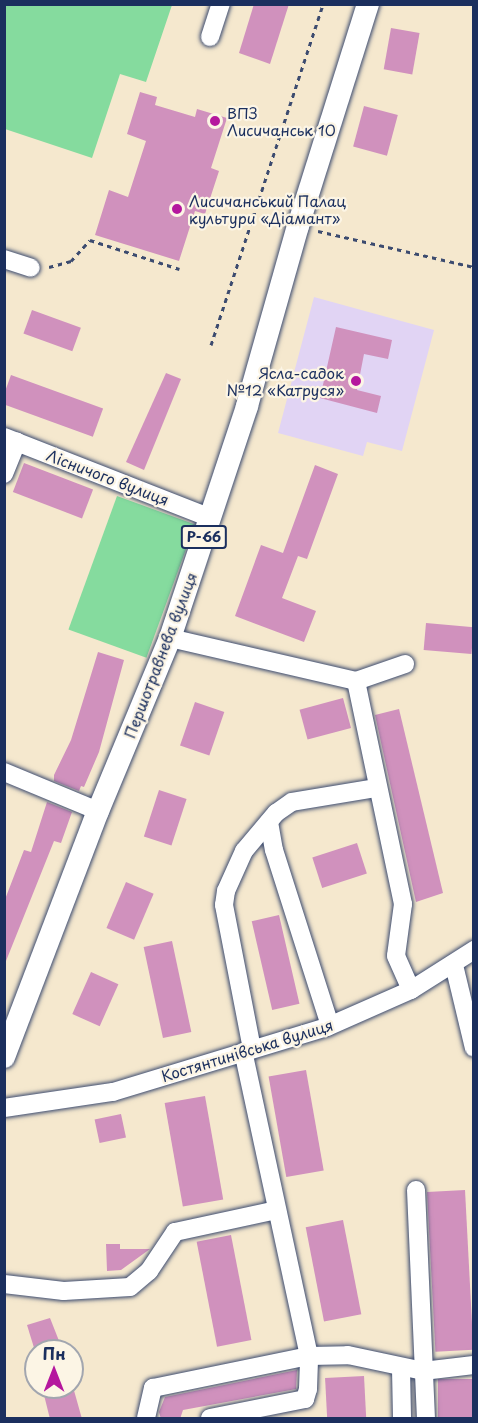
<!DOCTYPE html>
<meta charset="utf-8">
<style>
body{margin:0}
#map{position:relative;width:478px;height:1423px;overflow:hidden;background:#f5e8ce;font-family:"Playpen Sans",sans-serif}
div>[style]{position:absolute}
.built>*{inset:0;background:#e1d4f4}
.green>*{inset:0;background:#85db9e;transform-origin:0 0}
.building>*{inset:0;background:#d091bd;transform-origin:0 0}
.path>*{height:3px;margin-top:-1.5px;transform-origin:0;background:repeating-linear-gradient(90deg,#3c4b6f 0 4.5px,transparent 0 9px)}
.roads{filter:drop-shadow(0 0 2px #3c4b6f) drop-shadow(0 0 2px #3c4b6f)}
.minor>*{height:18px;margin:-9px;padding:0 9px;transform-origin:9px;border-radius:9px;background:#fff}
.major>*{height:22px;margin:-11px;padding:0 11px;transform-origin:11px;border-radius:11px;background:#fff}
.dots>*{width:16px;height:16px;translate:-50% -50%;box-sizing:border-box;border:3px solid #fcf5e5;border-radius:50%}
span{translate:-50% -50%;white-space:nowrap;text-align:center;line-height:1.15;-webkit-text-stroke:4.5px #fcf5e5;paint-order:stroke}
.shield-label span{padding:2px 4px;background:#fcf5e5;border:2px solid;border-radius:4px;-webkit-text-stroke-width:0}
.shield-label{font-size:14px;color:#1b2f5e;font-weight:700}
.poi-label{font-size:15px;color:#1b2f5e}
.left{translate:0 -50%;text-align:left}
.right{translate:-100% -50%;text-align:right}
.street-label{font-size:15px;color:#1b2f5e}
.frame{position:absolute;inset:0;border:6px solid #1b2f5e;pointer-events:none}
.north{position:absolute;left:24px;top:1339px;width:60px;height:60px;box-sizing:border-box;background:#fcf5e5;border:2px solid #a2a6af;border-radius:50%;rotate:0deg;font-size:16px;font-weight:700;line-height:24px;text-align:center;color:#1b2f5e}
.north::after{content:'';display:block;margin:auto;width:21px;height:27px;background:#b5179e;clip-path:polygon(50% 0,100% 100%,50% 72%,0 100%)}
</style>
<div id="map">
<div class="built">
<i style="clip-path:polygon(314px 297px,434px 330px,402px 451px,367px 442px,363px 456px,278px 433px)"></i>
</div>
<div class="green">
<i style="clip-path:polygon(5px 4px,172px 5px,146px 82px,120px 74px,92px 158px,5px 129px)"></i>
<i style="left:117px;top:496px;width:83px;height:142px;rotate:20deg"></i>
</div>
<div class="building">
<i style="clip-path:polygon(254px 4px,289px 4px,270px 64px,239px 53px)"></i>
<i style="left:391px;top:28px;width:29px;height:42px;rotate:10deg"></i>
<i style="clip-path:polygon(140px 92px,157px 97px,155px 105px,195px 117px,197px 109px,227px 118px,211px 168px,219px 171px,205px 214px,195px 211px,179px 261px,95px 235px,109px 190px,128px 197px,146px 141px,127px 134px)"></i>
<i style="left:364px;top:106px;width:35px;height:42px;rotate:15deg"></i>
<i style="left:32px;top:310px;width:52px;height:25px;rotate:20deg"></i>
<i style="clip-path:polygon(336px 327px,392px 340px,388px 359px,364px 354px,357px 390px,381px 396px,377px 413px,320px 398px)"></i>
<i style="clip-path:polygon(166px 373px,181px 379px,144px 470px,126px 462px)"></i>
<i style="left:11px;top:375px;width:98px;height:30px;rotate:20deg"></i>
<i style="left:24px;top:463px;width:74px;height:31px;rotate:21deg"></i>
<i style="clip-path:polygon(315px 465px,338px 474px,307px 559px,298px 556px,282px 598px,316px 611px,304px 642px,235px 616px,261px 545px,283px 553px)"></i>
<i style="left:426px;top:623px;width:48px;height:27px;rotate:5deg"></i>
<i style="clip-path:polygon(98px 652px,124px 660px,99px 752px,84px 787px,81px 786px,79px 791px,54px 781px,54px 775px,71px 740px)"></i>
<i style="left:343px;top:698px;width:31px;height:45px;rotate:75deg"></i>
<i style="left:195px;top:702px;width:31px;height:46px;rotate:19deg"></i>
<i style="clip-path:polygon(399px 709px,443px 893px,416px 902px,375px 715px)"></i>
<i style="left:159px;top:790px;width:29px;height:49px;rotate:18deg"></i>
<i style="clip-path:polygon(47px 802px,72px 812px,61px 843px,54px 841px,4px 966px,4px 902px,24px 850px,31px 852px)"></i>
<i style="left:357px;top:843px;width:32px;height:47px;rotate:72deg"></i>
<i style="left:126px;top:882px;width:30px;height:50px;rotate:23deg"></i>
<i style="left:279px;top:915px;width:91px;height:28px;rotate:77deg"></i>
<i style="left:172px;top:941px;width:93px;height:29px;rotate:78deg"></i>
<i style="left:91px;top:972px;width:30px;height:46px;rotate:24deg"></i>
<i style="left:306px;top:1070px;width:102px;height:38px;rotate:80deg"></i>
<i style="left:205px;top:1096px;width:105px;height:41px;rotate:80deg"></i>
<i style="left:121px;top:1114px;width:24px;height:27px;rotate:78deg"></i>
<i style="left:465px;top:1190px;width:160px;height:38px;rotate:87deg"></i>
<i style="left:343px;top:1220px;width:96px;height:38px;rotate:79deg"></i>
<i style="left:231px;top:1235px;width:107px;height:35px;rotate:79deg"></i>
<i style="clip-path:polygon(106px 1244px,120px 1244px,120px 1249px,150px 1249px,121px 1270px,107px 1271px)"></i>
<i style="clip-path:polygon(50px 1318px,63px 1351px,35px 1351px,27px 1325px)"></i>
<i style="clip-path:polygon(297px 1370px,296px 1389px,183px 1410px,180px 1419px,161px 1419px,159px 1412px,165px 1397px)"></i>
<i style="left:364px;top:1376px;width:43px;height:39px;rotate:87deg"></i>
<i style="left:474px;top:1379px;width:40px;height:36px;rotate:90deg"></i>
<i style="clip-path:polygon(42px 1387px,73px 1387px,82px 1419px,50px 1419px)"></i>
</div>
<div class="path">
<i style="left:318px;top:231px;width:160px;rotate:13deg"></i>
<i style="left:49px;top:267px;width:23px;rotate:-15deg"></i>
<i style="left:71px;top:261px;width:28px;rotate:-48deg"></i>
<i style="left:90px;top:240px;width:94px;rotate:18deg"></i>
<i style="left:211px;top:345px;width:359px;rotate:-71.8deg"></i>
</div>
<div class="roads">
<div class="minor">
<i style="left:210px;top:37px;width:35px;rotate:-72deg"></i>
<i style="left:4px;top:259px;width:28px;rotate:18deg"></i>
<i style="left:4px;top:437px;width:222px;rotate:21.4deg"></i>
<i style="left:4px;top:474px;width:35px;rotate:-68deg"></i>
<i style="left:170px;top:638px;width:191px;rotate:13deg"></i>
<i style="left:356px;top:681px;width:52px;rotate:-19.1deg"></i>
<i style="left:356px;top:681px;width:228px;rotate:78.1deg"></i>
<i style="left:403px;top:904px;width:52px;rotate:97.7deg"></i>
<i style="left:396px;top:956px;width:37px;rotate:66deg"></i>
<i style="left:4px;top:772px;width:102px;rotate:22.5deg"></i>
<i style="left:269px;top:822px;width:28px;rotate:80deg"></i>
<i style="left:274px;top:850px;width:184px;rotate:72.3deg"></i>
<i style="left:454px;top:965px;width:85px;rotate:76.5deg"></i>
<i style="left:252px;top:1049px;width:147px;rotate:-101deg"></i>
<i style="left:224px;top:905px;width:14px;rotate:-82deg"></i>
<i style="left:226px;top:891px;width:44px;rotate:-65.8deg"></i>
<i style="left:244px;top:851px;width:50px;rotate:-49.9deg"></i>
<i style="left:276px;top:813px;width:19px;rotate:-35deg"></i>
<i style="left:292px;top:802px;width:86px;rotate:-9.4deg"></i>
<i style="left:4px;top:1108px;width:110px;rotate:-8.4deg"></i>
<i style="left:113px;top:1092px;width:224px;rotate:-16.9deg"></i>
<i style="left:327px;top:1027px;width:92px;rotate:-23.8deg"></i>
<i style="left:411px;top:990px;width:75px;rotate:-32.4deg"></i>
<i style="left:416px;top:1190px;width:228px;rotate:87.5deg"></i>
<i style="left:4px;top:1284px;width:60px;rotate:6.7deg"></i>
<i style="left:64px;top:1291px;width:66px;rotate:-3.5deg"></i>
<i style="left:130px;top:1287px;width:25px;rotate:-40deg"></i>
<i style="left:149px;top:1271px;width:47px;rotate:-56.3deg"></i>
<i style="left:175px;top:1232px;width:104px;rotate:-12.2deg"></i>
<i style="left:401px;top:1369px;width:49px;rotate:88.8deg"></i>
<i style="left:146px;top:1418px;width:31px;rotate:-77deg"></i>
<i style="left:153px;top:1388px;width:159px;rotate:-11.6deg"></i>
<i style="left:309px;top:1356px;width:39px;rotate:-1deg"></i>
<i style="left:348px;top:1355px;width:77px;rotate:12deg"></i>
<i style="left:423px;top:1371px;width:51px;rotate:-6.7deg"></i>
<i style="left:210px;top:1418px;width:97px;rotate:-11.3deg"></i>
<i style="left:305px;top:1399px;width:10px;rotate:-73deg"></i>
<i style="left:308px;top:1389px;width:33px;rotate:-88deg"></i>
<i style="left:309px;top:1356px;width:311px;rotate:-102.2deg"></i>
</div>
<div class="major">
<i style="left:4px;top:1057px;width:263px;rotate:-69.1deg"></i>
<i style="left:98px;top:811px;width:187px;rotate:-67.4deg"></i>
<i style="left:170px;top:638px;width:244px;rotate:-71.6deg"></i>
<i style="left:247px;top:406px;width:187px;rotate:-74.2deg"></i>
<i style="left:298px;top:226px;width:233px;rotate:-72.5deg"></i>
</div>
</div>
<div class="dots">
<i style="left:215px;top:121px;background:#b5179e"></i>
<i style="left:177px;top:209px;background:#b5179e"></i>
<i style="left:356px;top:381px;background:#b5179e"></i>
</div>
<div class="shield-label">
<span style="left:204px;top:537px">Р-66</span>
</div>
<div class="poi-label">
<span class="left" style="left:227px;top:121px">ВПЗ<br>Лисичанськ 10</span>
<span class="left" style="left:189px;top:209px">Лисичанський Палац<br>культури «Діамант»</span>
<span class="right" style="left:344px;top:381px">Ясла-садок<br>№12 «Катруся»</span>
</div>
<div class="street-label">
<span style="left:108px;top:477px;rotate:21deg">Лісничого вулиця</span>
<span style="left:160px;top:655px;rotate:-69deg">Першотравнева вулиця</span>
<span style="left:247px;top:1050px;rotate:-17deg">Костянтинівська вулиця</span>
</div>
<div class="frame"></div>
<div class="north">Пн</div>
</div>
